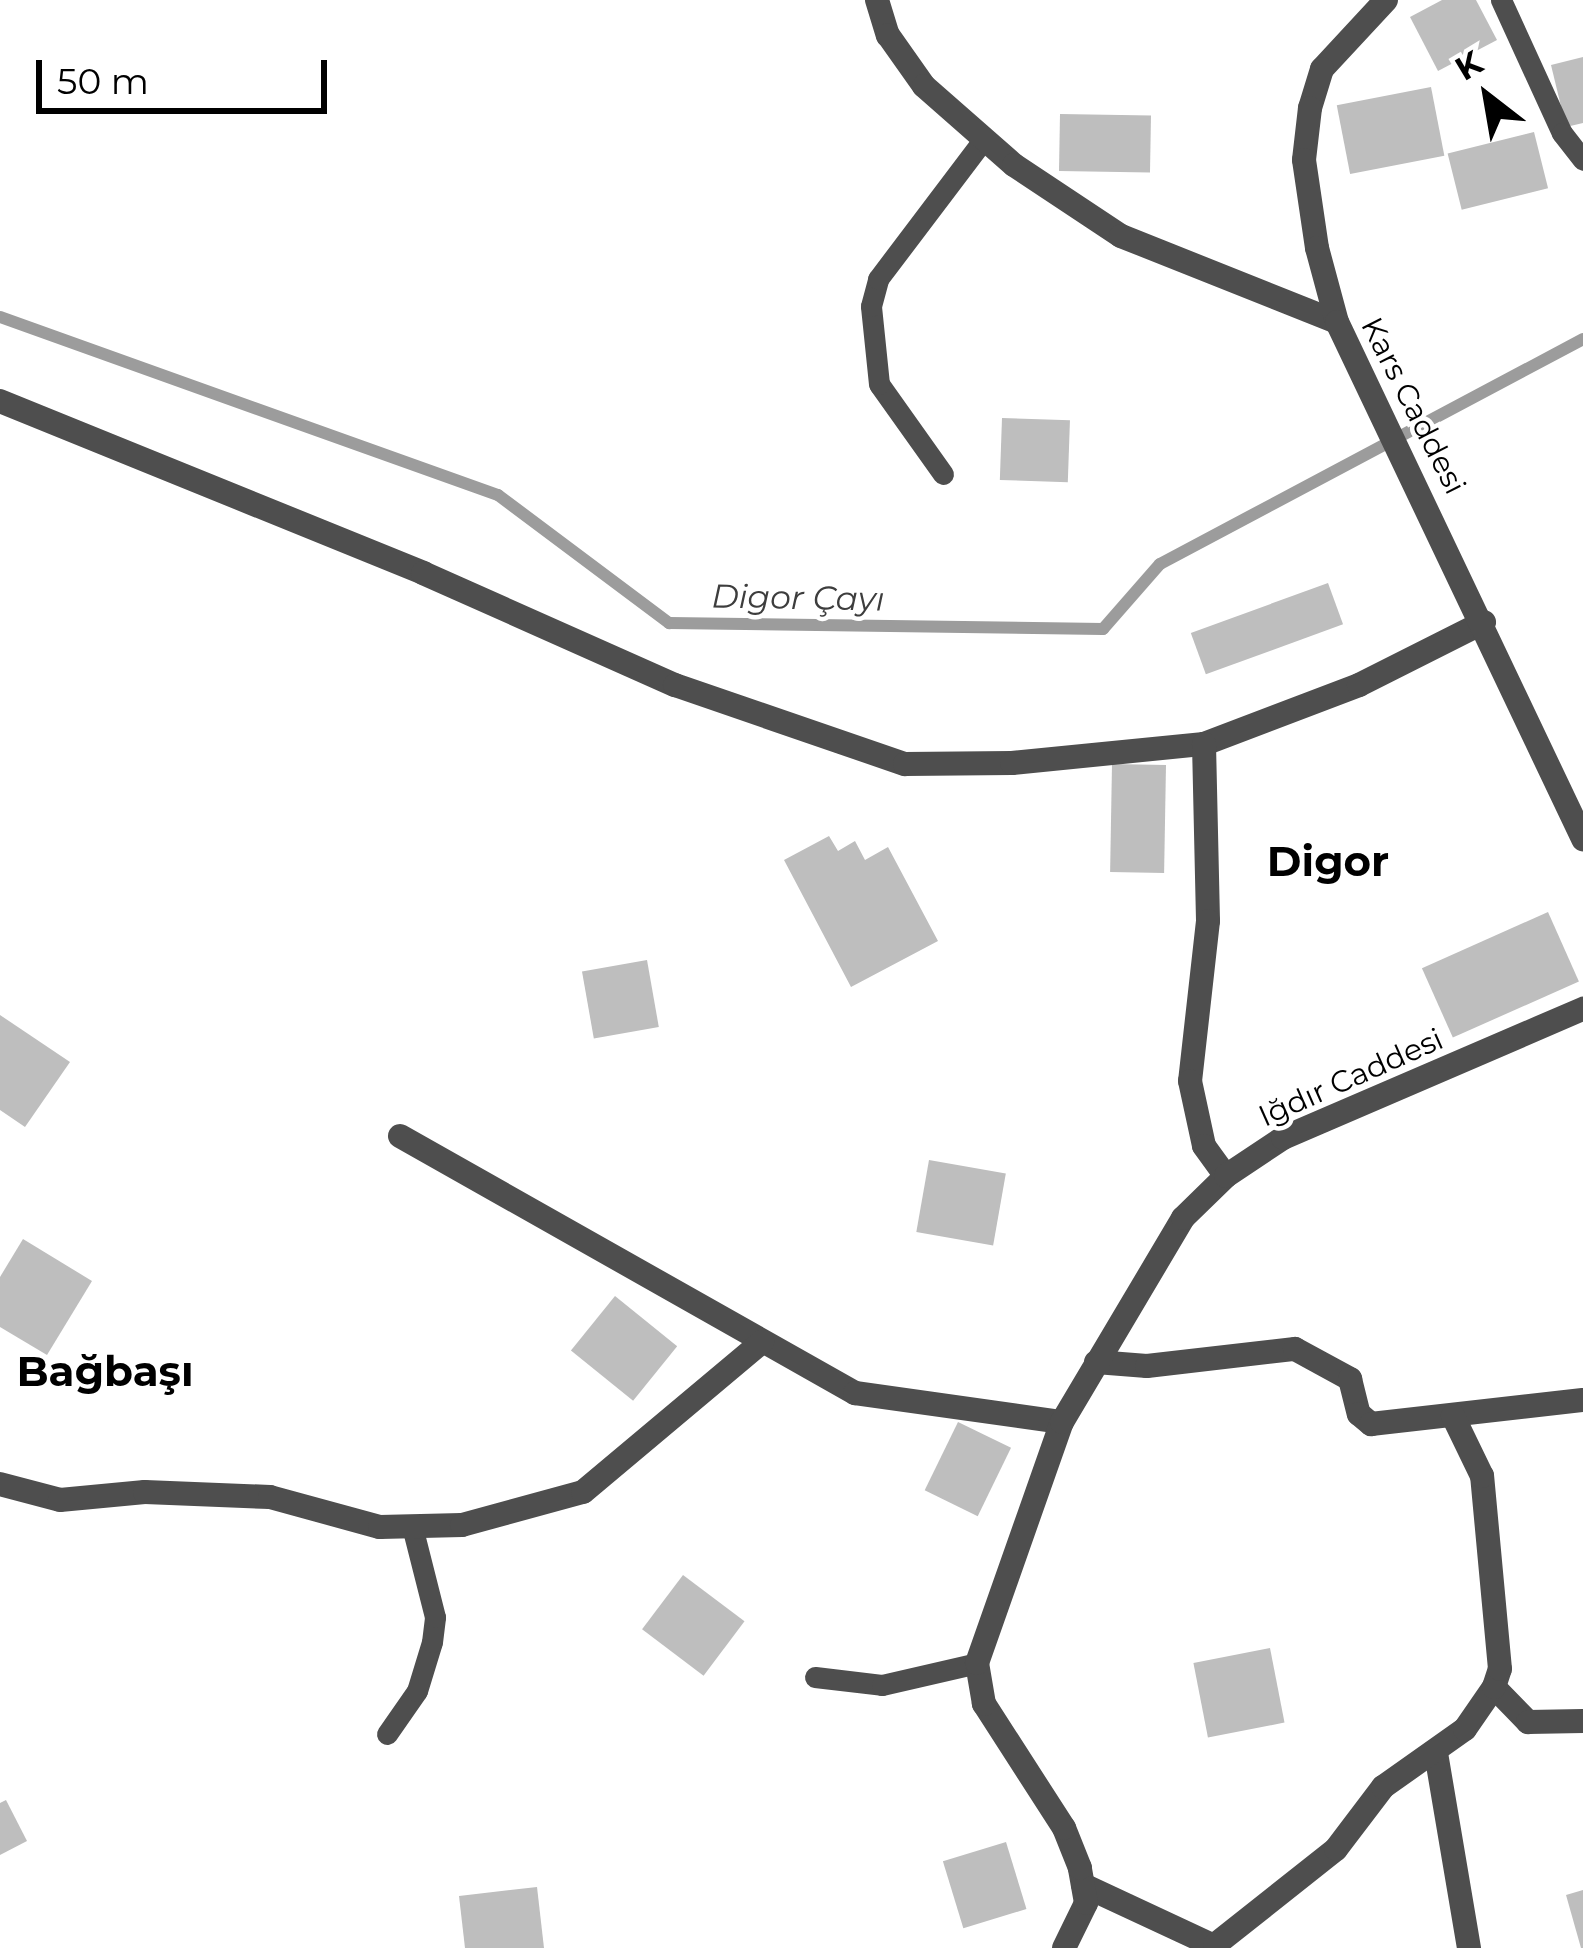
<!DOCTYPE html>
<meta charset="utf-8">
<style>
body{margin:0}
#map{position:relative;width:1583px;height:1948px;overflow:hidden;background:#fff;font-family:Montserrat,sans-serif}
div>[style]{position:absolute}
.stream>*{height:12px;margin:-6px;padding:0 6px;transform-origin:6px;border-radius:6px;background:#9c9c9c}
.building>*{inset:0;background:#bebebe;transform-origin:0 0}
.service>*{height:21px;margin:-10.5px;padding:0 10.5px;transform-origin:10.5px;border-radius:10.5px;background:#4e4e4e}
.minor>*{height:24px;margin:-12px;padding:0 12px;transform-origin:12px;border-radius:12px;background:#4e4e4e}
.tertiary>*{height:24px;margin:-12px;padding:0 12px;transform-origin:12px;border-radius:12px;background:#4e4e4e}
span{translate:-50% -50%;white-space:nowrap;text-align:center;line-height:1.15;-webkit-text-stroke:9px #fff;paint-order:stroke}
.street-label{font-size:30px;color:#000}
.water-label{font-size:33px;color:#3d3d3d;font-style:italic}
.district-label{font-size:42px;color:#000;font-weight:700}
.north{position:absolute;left:1427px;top:36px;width:120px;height:120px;-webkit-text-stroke:9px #fff;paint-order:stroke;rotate:329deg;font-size:33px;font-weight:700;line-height:48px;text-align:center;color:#000}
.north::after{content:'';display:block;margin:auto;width:42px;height:54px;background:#000;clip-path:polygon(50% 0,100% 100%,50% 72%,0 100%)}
.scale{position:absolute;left:36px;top:60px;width:291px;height:54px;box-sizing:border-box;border:6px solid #000;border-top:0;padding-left:15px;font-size:36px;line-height:42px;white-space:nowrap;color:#000;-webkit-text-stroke:9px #fff;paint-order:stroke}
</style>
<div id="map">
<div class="stream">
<i style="left:0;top:317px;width:529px;rotate:19.67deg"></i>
<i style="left:498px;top:495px;width:214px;rotate:36.8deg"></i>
<i style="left:669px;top:623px;width:434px;rotate:0.8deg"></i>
<i style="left:1103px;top:629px;width:86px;rotate:-48.8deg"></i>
<i style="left:1160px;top:564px;width:479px;rotate:-28deg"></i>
</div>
<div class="building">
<i style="clip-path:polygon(1442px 0,1476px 0,1497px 40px,1438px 71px,1410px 17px)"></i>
<i style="clip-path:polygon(1583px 57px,1583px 123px,1566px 127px,1551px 65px)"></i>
<i style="left:1431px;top:87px;width:70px;height:96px;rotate:79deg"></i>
<i style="left:1060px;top:114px;width:91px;height:57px;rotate:1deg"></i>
<i style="left:1534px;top:132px;width:58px;height:89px;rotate:76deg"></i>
<i style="left:1002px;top:418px;width:68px;height:62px;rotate:2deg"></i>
<i style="left:1328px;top:583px;width:44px;height:146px;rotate:70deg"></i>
<i style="left:1112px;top:764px;width:54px;height:108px;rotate:1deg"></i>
<i style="clip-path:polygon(829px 836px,838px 851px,855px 841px,865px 860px,888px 847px,938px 941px,851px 987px,784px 860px)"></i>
<i style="left:1548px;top:912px;width:76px;height:138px;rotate:66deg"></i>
<i style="left:647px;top:960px;width:68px;height:66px;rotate:80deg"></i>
<i style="clip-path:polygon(0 1015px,70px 1062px,25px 1127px,0 1110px)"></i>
<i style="left:929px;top:1160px;width:78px;height:73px;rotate:10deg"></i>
<i style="clip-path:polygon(23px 1239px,92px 1281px,47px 1355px,0 1327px,0 1277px)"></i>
<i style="left:615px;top:1296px;width:80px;height:70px;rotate:39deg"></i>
<i style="left:958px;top:1422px;width:59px;height:76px;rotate:26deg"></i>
<i style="left:683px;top:1575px;width:77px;height:68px;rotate:37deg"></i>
<i style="left:1270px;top:1648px;width:76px;height:78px;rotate:79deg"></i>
<i style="clip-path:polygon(6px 1800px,27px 1841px,0 1855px,0 1803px)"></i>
<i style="left:1006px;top:1842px;width:70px;height:66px;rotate:73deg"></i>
<i style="clip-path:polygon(537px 1887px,544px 1948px,465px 1948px,459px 1896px)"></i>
<i style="clip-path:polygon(1583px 1890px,1583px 1948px,1581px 1948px,1566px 1895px)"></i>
</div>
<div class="service">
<i style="left:1501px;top:0;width:146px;rotate:65.4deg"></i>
<i style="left:1562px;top:133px;width:34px;rotate:52deg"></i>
<i style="left:943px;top:474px;width:110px;rotate:-125.4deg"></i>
<i style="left:879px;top:384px;width:78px;rotate:-95.9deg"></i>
<i style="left:871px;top:306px;width:28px;rotate:-75deg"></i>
<i style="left:878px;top:279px;width:176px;rotate:-52.9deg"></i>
<i style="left:815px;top:1677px;width:67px;rotate:6.8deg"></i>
<i style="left:882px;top:1685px;width:98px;rotate:-13deg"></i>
<i style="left:387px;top:1734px;width:52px;rotate:-55.1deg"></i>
<i style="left:417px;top:1691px;width:51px;rotate:-73deg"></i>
<i style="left:432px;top:1642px;width:25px;rotate:-83deg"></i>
<i style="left:435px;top:1617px;width:94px;rotate:-104.2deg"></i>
</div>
<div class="minor">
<i style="left:877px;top:0;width:37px;rotate:73deg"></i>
<i style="left:888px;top:35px;width:62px;rotate:54.8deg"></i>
<i style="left:924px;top:86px;width:120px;rotate:41.3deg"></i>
<i style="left:1014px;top:165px;width:128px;rotate:33.6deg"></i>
<i style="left:1121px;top:236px;width:232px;rotate:21.7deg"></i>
<i style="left:0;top:401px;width:457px;rotate:22.1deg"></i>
<i style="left:423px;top:573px;width:276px;rotate:24deg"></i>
<i style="left:675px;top:685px;width:243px;rotate:19deg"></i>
<i style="left:905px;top:764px;width:107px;rotate:-0.5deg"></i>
<i style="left:1012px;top:763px;width:193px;rotate:-5.7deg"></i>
<i style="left:1204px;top:744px;width:166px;rotate:-20.8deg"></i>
<i style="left:1359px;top:685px;width:140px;rotate:-26.7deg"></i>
<i style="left:1204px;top:744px;width:177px;rotate:88.7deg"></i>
<i style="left:1208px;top:921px;width:161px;rotate:96.4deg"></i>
<i style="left:1190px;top:1081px;width:66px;rotate:77.8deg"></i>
<i style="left:1204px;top:1146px;width:37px;rotate:54deg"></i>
<i style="left:400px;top:1136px;width:523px;rotate:29.46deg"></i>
<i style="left:855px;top:1393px;width:209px;rotate:8deg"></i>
<i style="left:1096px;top:1362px;width:51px;rotate:4.5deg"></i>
<i style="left:1147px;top:1366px;width:149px;rotate:-6.6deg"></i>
<i style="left:1295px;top:1349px;width:63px;rotate:28.6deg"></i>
<i style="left:1350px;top:1379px;width:36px;rotate:76deg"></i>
<i style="left:1359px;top:1414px;width:16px;rotate:40deg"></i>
<i style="left:1371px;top:1424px;width:213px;rotate:-6.5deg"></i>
<i style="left:0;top:1484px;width:62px;rotate:14.9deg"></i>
<i style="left:60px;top:1500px;width:85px;rotate:-5.4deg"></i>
<i style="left:145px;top:1492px;width:125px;rotate:2.3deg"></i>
<i style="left:270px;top:1497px;width:114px;rotate:15.3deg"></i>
<i style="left:380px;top:1527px;width:82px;rotate:-1.4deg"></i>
<i style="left:462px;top:1525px;width:125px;rotate:-15.3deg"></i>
<i style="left:583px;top:1492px;width:234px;rotate:-40deg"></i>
<i style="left:1494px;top:1687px;width:49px;rotate:45.8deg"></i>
<i style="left:1528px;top:1722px;width:55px;rotate:-1deg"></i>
<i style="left:1436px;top:1753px;width:198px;rotate:80.4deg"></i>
<i style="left:1083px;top:1885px;width:149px;rotate:25deg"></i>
<i style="left:1215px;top:1945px;width:154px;rotate:-38.4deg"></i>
<i style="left:1336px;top:1849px;width:78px;rotate:-52.8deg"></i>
<i style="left:1383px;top:1787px;width:100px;rotate:-35.3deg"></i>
<i style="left:1465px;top:1729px;width:51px;rotate:-55.4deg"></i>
<i style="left:1494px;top:1687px;width:19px;rotate:-72deg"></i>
<i style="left:1500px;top:1669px;width:194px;rotate:-95.3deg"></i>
<i style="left:1482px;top:1476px;width:67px;rotate:-115.8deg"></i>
</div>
<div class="tertiary">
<i style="left:1386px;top:0;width:94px;rotate:132.8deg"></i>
<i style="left:1322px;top:69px;width:41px;rotate:107.1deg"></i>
<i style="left:1310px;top:108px;width:52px;rotate:96.6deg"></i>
<i style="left:1304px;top:160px;width:89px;rotate:81.6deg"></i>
<i style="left:1317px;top:248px;width:77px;rotate:74.9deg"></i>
<i style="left:1337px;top:322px;width:573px;rotate:64.55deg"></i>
<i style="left:1064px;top:1948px;width:50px;rotate:-63.9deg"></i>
<i style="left:1086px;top:1903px;width:36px;rotate:-100deg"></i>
<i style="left:1080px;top:1868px;width:43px;rotate:-111.8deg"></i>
<i style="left:1064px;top:1828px;width:148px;rotate:-122.8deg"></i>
<i style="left:984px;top:1704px;width:42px;rotate:-99.7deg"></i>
<i style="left:977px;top:1663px;width:256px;rotate:-70.6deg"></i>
<i style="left:1062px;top:1422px;width:237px;rotate:-59.3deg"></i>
<i style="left:1183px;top:1218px;width:60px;rotate:-44.3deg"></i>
<i style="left:1226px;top:1176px;width:69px;rotate:-33.7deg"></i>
<i style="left:1283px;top:1138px;width:327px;rotate:-23.3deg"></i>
</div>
<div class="street-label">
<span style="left:1413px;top:406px;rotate:63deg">Kars Caddesi</span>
<span style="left:1351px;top:1078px;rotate:-24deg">Iğdır Caddesi</span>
</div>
<div class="water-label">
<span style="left:798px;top:598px;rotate:1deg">Digor Çayı</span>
</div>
<div class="district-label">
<span style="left:1328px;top:861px">Digor</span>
<span style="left:105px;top:1371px">Bağbaşı</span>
</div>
<div class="north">K</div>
<div class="scale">50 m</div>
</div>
